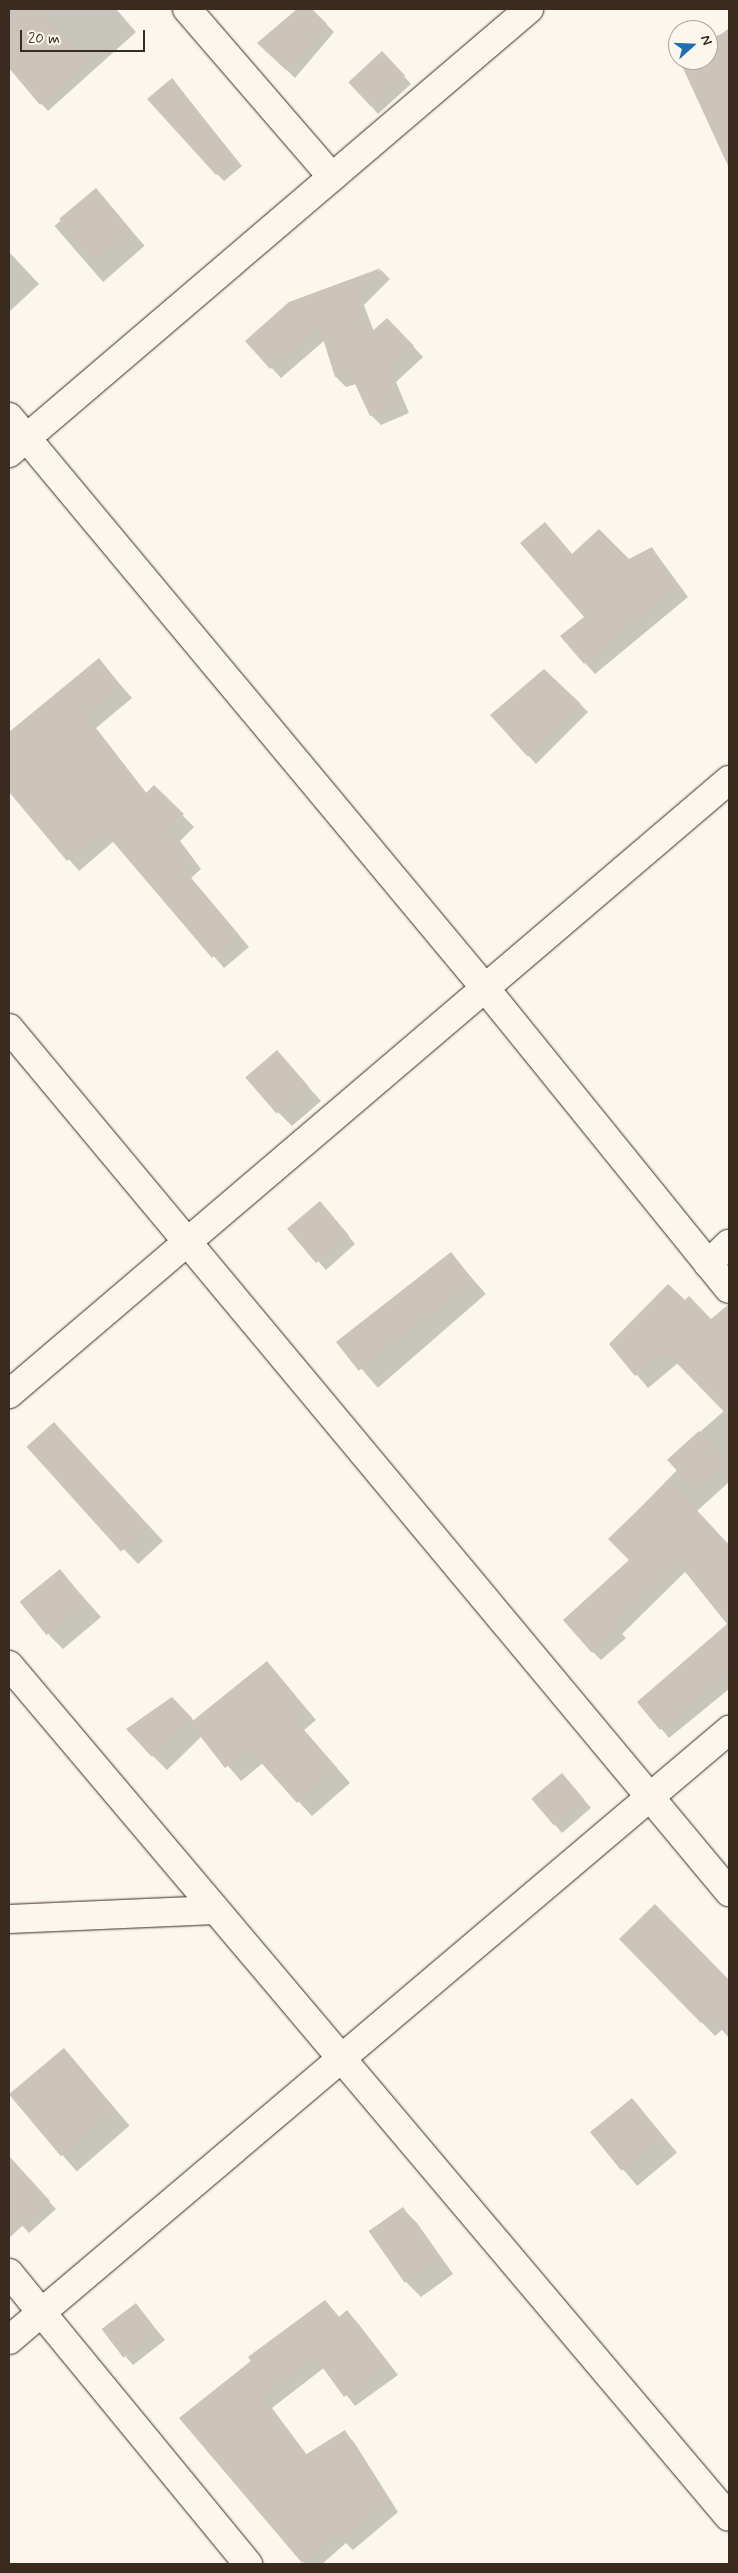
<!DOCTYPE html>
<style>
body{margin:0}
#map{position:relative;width:738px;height:2573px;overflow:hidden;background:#fbf7ec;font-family:Mynerve,sans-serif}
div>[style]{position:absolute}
.shadow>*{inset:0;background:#0003;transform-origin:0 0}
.building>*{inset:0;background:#ccc4b9;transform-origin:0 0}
.roads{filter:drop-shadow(0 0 1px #3b2a1e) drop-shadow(0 0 1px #3b2a1e)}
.minor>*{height:28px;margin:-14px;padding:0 14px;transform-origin:14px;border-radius:14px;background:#fbf7ec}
span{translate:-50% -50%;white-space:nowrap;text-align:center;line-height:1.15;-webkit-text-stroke:5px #fbf7ec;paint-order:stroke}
.frame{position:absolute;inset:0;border:10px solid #3b2a1e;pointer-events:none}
.north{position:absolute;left:668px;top:20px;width:50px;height:50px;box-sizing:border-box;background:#fbf7ec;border:1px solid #aea59a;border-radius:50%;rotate:70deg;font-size:14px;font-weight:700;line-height:20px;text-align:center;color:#3b2a1e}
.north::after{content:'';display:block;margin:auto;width:18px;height:22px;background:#1f6fb2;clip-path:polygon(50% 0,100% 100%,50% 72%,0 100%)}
.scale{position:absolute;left:20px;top:30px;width:125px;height:22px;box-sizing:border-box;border:2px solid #3b2a1e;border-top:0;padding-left:6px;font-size:15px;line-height:18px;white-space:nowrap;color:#3b2a1e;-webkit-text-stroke:4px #fbf7ec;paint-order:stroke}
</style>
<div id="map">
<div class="shadow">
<i style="clip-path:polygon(9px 9px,116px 9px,136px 32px,48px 111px,9px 68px)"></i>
<i style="clip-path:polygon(299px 9px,311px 9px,334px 32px,295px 78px,259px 43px)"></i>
<i style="clip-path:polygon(724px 33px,729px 38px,729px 101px,710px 116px,703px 109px,681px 60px,708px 60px,708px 39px)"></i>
<i style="clip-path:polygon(389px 60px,411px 84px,378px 114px,350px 82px)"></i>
<i style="clip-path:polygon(172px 80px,242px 166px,224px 181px,217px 174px)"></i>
<i style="left:96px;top:190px;width:74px;height:55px;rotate:49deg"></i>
<i style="clip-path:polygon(9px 252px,39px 284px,9px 312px)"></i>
<i style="clip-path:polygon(381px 270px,390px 279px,364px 305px,374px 332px,397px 329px,423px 357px,396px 382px,409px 413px,381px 425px,371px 415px,356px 384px,346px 387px,336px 377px,325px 340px,281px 378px,247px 341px,290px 303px)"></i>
<i style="clip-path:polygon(545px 524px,573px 555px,629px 561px,652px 548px,688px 597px,595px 674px,585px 663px,586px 617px)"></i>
<i style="clip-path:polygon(99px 660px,132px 698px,96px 728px,147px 794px,154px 787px,194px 827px,180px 841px,201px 869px,191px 878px,249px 947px,224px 968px,114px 841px,79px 871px,9px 790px,9px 735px)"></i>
<i style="clip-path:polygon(580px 704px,588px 712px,536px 764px,492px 715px)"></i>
<i style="clip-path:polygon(277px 1052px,321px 1101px,292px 1126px,278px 1112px)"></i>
<i style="clip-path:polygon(327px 1210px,355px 1244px,326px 1270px,290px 1230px)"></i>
<i style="left:451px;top:1254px;width:53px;height:143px;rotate:49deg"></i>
<i style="clip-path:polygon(685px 1302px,711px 1320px,725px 1308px,729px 1312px,729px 1482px,697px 1511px,729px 1545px,729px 1689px,669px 1738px,639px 1702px,729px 1624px,686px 1571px,622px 1634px,626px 1638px,601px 1660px,593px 1652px,631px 1560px,610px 1539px,678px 1469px,669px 1459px,725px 1410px,678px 1363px,648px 1388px,611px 1344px)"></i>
<i style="clip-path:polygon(68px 1438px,163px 1541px,138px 1564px,27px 1447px)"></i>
<i style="clip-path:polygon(60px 1571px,101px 1617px,63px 1649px,49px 1635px)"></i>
<i style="clip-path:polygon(267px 1662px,316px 1720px,304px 1730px,350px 1783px,312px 1816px,263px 1763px,241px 1781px,202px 1736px,167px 1770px,153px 1756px,172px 1698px,194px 1721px)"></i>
<i style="clip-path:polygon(569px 1782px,591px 1808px,562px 1833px,533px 1799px)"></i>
<i style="clip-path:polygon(668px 1919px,729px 1982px,729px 2036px,723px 2029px,715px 2036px,621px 1939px)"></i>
<i style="left:64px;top:2050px;width:100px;height:70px;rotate:49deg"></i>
<i style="left:632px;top:2099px;width:70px;height:52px;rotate:50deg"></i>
<i style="clip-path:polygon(16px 2166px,56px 2209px,29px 2233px,9px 2211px,9px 2172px)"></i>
<i style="clip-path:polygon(403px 2209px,417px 2223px,453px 2274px,421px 2297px,407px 2283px,371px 2231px)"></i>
<i style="clip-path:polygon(325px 2301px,340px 2318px,347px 2312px,357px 2322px,398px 2375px,355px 2406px,325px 2367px,272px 2408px,307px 2455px,344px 2432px,354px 2442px,398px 2512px,353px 2550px,346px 2543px,322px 2564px,305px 2564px,181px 2418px)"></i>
<i style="clip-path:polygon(136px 2305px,165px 2340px,133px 2365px,126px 2357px)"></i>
</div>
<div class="building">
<i style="clip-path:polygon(28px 9px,40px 9px,88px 62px,40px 105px,9px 68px,9px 26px)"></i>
<i style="clip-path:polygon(297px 9px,312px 9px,327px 24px,287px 71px,257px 43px)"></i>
<i style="clip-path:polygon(729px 28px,729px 168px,682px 66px,690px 60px,708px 60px,708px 45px)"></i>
<i style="left:382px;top:51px;width:34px;height:46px;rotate:47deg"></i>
<i style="clip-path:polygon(172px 78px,235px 158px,216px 175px,147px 99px)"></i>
<i style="left:96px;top:188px;width:56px;height:48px;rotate:50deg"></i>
<i style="clip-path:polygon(381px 268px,355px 294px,369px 334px,387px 318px,414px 346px,387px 372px,400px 403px,370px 416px,350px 373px,335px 377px,319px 326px,270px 369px,245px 341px,289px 302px)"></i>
<i style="clip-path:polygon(545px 522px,572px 554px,599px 529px,629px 559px,652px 547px,670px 579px,679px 586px,584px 664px,560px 636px,584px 617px,520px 543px)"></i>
<i style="clip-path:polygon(99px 658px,121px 686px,85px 716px,146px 793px,154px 785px,184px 814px,169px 829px,191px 858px,181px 866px,239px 935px,212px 958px,103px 830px,67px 861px,9px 792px,9px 732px)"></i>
<i style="clip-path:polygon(544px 669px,581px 704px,528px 757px,490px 715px)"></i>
<i style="left:277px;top:1050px;width:48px;height:42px;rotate:49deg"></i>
<i style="left:320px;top:1201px;width:45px;height:43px;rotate:50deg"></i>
<i style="left:451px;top:1252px;width:37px;height:146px;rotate:52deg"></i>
<i style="clip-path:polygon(668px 1284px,685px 1300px,689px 1296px,711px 1319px,729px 1304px,729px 1417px,666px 1352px,635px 1376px,609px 1344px)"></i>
<i style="left:54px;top:1422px;width:141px;height:37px;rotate:48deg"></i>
<i style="left:699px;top:1431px;width:43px;height:43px;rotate:48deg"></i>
<i style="clip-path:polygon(669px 1480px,729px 1545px,729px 1673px,660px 1730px,637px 1702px,727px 1624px,678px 1563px,615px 1624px,619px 1629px,592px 1653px,563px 1620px,629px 1560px,608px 1539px)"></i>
<i style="left:60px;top:1569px;width:43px;height:52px;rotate:51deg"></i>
<i style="clip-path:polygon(267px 1661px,303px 1705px,291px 1715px,337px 1768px,297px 1803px,249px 1749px,225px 1768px,190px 1723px)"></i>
<i style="clip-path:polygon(172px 1697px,192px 1718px,152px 1757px,126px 1729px)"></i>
<i style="left:562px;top:1773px;width:35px;height:40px;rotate:50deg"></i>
<i style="clip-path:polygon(655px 1904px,729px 1980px,729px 2038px,710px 2016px,701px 2023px,619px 1939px)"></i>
<i style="left:64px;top:2048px;width:81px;height:72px;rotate:50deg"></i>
<i style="left:632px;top:2098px;width:50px;height:54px;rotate:51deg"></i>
<i style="clip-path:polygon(9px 2156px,50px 2201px,9px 2238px)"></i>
<i style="left:403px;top:2207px;width:63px;height:42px;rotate:55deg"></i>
<i style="clip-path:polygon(325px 2300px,339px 2317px,347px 2310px,389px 2364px,344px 2397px,315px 2357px,262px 2398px,305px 2455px,345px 2430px,388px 2501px,342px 2541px,336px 2533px,302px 2563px,179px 2418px,251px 2361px,248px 2357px)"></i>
<i style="left:136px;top:2303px;width:36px;height:43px;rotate:53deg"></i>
</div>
<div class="roads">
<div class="minor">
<i style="left:187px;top:9px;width:222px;rotate:49.2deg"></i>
<i style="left:9px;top:417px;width:743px;rotate:50.18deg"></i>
<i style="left:485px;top:988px;width:387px;rotate:51deg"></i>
<i style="left:9px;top:453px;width:684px;rotate:-40.49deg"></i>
<i style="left:9px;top:1028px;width:1125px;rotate:50.19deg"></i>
<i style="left:708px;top:1264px;width:29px;rotate:-44deg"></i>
<i style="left:9px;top:1394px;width:946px;rotate:-40.46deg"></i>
<i style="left:9px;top:1665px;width:1115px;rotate:49.8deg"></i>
<i style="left:9px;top:1919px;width:207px;rotate:-2.5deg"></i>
<i style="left:9px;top:2273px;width:377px;rotate:50.6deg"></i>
<i style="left:9px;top:2340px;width:944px;rotate:-40.27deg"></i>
</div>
</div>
<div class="frame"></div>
<div class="north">N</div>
<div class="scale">20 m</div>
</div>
